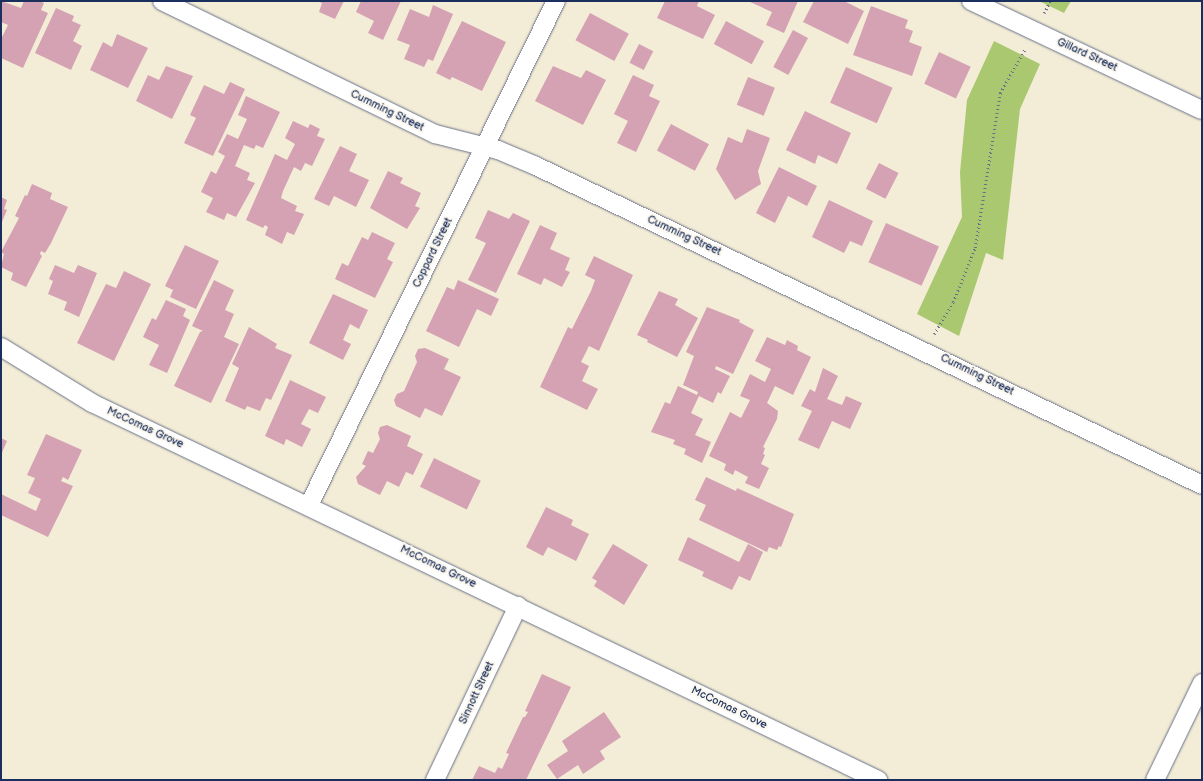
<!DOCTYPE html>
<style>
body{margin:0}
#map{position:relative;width:1203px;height:781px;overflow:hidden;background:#f3ecd6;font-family:"Balsamiq Sans",sans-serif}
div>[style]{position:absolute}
.green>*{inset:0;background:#aac870}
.building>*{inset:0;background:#d5a2b4;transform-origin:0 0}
.path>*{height:2.5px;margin-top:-1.25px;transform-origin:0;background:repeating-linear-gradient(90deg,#677188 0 1px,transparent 0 4px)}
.roads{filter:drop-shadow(0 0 1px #677188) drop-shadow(0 0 1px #677188)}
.minor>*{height:18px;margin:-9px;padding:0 9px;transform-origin:9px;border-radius:9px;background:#fff}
span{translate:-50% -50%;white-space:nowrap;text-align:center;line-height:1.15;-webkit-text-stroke:4px #fbf7ec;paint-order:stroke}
.street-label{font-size:11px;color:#1b2f5e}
.frame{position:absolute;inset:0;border:2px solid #1b2f5e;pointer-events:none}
</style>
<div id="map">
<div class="green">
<i style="clip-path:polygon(1039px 1px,1071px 1px,1064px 13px)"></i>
<i style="clip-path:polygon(994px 41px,1040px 64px,1020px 109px,1003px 260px,986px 253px,959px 336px,917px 314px,962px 217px,960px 172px,967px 100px)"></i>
</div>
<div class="building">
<i style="clip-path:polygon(1px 1px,21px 8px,24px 1px,39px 1px,44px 3px,41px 10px,48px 13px,23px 68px,1px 58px,1px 39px,8px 25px,1px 22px)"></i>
<i style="clip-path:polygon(317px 1px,344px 1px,335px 19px,319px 12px,322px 3px)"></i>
<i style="clip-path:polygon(361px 1px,401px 1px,383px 40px,368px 33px,374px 21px,356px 12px)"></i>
<i style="clip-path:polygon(665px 1px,699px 1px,697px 6px,715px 15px,703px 39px,657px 18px)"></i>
<i style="clip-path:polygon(748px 1px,798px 1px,784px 33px,766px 25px,772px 12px)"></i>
<i style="clip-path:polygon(814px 1px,844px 1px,864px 11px,848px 44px,803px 22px)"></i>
<i style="clip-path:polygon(433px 5px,453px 14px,433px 61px,428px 59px,424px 67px,404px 59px,410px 45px,397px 40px,410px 9px,429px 17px)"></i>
<i style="clip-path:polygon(871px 6px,908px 20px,905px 28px,913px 31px,909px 42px,922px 47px,912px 76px,853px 55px)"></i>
<i style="clip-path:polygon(56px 8px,74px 16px,72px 21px,81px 25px,73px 41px,82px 46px,71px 70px,35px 53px)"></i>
<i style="left:590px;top:13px;width:44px;height:31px;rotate:28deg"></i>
<i style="clip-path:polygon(462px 21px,506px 42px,482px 91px,452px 77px,450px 80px,436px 73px)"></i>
<i style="left:726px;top:21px;width:43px;height:26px;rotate:28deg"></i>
<i style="left:793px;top:30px;width:17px;height:42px;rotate:28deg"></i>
<i style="clip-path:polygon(117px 34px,148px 48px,128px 88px,90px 70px,103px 42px,112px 47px)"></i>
<i style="left:639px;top:44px;width:16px;height:21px;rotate:27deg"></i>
<i style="left:939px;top:52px;width:35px;height:35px;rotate:25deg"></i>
<i style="clip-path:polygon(166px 66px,193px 76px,172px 119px,136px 101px,148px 75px,159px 80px)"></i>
<i style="clip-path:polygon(553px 66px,581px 78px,586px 70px,606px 80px,583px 125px,535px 101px)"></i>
<i style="left:846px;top:67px;width:51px;height:39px;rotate:24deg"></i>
<i style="clip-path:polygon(633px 75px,654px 85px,649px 96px,660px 101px,636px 152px,617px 143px,628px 121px,614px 114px)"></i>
<i style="left:748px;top:77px;width:29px;height:30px;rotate:22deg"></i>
<i style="clip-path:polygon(230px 82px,245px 89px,213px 156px,184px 143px,196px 118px,190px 115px,204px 85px,224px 94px)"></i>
<i style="clip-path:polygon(246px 96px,280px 112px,263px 148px,256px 145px,254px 149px,244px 145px,235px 166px,250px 173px,247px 180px,255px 183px,236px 217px,227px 213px,224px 220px,206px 212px,213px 198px,201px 192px,211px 171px,216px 174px,225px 156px,218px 152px,227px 134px,238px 139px,247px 119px,238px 115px)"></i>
<i style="clip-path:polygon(805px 111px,851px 133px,837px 164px,818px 155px,815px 164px,786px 150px)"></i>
<i style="clip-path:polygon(293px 121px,308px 128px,310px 124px,320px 129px,317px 136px,325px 139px,312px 166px,305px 163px,301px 171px,294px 167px,283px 191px,281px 198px,297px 206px,295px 211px,304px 214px,294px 235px,287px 232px,282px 244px,265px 235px,268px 227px,265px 225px,263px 228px,246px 220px,275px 154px,287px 160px,295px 144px,285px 138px)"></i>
<i style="left:671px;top:124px;width:43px;height:30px;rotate:28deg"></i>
<i style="clip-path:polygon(747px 129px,770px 138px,758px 171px,761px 184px,735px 200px,716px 169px,728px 137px,742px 143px)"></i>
<i style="clip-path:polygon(340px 146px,357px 154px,349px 171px,369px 180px,356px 207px,334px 196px,329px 206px,314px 199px)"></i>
<i style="left:879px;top:163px;width:22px;height:29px;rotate:27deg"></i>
<i style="clip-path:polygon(779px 167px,817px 186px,807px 206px,788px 196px,775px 223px,756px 213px)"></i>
<i style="clip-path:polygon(388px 171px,403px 178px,400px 183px,421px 193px,415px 206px,420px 208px,407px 229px,370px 208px)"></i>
<i style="clip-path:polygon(32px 184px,52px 193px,50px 199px,68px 207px,51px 243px,45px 253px,41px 251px,40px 254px,42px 256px,26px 287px,11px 280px,13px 273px,1px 267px,4px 254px,1px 252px,19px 218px,15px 216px,25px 195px,27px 196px)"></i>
<i style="clip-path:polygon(1px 197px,7px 200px,4px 209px,7px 210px,1px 224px)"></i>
<i style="clip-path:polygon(829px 200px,873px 221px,862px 246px,850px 241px,844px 253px,812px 237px)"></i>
<i style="clip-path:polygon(488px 210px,509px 219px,513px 213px,530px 221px,496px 293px,468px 280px,486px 243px,475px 238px)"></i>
<i style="left:886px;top:223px;width:58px;height:43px;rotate:24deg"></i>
<i style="clip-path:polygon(540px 225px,557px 233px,550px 249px,570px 258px,565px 270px,570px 272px,562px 287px,544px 278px,541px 285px,517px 274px)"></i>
<i style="clip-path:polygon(372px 232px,395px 243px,387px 259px,393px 262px,375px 298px,335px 279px,342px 263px,348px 266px,362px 237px,368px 240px)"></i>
<i style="clip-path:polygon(185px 245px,219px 261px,196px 309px,170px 297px,173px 290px,165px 286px)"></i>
<i style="clip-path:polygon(594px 256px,633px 275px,599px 351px,589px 346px,581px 362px,589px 366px,582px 381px,598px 389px,587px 410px,540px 387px,568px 327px,572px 329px,591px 291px,595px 280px,585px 275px)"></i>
<i style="clip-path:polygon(55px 265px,74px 273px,78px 265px,97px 273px,79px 317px,64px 310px,67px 302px,48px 294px,53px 281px,49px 279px)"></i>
<i style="clip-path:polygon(124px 271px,151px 284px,114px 361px,77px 343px,106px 284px,116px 288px)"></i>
<i style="clip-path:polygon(214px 280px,234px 290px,225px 310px,234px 314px,224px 337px,239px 344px,211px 403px,174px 386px,200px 332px,203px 331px,192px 326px)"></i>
<i style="clip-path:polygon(458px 280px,499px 299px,491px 316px,477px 309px,459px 347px,426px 331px,447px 287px,454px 290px)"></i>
<i style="clip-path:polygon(659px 291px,678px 299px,675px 305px,698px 318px,677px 357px,647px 342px,648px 340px,637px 335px)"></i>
<i style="clip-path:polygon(333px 294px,368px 310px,359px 329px,350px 324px,343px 340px,351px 344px,343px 360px,309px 343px)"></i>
<i style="clip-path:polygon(166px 300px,186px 309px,183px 316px,190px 320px,167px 373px,149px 365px,159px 345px,143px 337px,152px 318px,156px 320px)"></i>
<i style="clip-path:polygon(707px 307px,740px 320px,739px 322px,754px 330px,733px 374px,716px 366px,715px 369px,730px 376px,721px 394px,718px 392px,713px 403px,699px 396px,691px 413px,703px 419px,695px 435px,711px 442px,702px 463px,684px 454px,686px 449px,673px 444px,675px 440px,651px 432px,665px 402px,670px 404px,678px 386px,697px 395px,698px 392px,683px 385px,694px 356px,686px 352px)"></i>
<i style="clip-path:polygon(249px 327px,277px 344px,275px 348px,292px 355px,271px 400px,266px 398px,260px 411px,247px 406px,245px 410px,225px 401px,239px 368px,232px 364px)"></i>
<i style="clip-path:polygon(767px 337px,785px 345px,787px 340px,798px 346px,797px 350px,811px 357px,793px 395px,775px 386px,767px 403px,778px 411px,777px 419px,763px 447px,765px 448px,763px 454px,765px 455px,761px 464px,769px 468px,759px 489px,745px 483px,748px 477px,735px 470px,733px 475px,724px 470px,726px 464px,709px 456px,730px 412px,741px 418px,750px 400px,740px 396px,750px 374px,765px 382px,771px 369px,755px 361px)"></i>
<i style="clip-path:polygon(425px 348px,449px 359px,444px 369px,461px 377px,442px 416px,425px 408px,420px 418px,396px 406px,394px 400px,397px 394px,404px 391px,417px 362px,415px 356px,418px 349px)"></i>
<i style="clip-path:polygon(823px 368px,838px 376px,827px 399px,842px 405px,846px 396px,862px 403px,850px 429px,832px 421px,819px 449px,798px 440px,812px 411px,801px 406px,810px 389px,815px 392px)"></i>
<i style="clip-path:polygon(290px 380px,326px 397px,318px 413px,309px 409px,301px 424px,311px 429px,302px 447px,286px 439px,284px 445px,265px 436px)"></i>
<i style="clip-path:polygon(387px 425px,411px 436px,407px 446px,423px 454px,413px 475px,406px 472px,399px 487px,387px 481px,380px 495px,358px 484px,356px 477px,366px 466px,362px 464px,368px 451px,373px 453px,380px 439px,378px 433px,380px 427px)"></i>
<i style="clip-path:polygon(46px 434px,82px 450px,68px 480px,63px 477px,61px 481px,73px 486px,48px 537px,1px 515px,1px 494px,36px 511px,41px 499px,28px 493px,35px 478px,27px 475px)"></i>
<i style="clip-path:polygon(1px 438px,7px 441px,1px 455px)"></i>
<i style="left:434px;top:458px;width:52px;height:32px;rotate:26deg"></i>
<i style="clip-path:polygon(706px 477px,736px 491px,737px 488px,794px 514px,781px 547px,779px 546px,777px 550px,769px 547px,767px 552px,699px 520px,706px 505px,695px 500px)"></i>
<i style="clip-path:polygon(546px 507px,573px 520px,571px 525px,589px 534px,576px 561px,548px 547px,543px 556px,526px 547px)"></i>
<i style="clip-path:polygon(688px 537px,739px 562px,748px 544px,763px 552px,750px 581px,739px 576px,732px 590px,702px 576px,704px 572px,678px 560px)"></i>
<i style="clip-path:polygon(613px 544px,648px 565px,624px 605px,594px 586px,597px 581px,592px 578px)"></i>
<i style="clip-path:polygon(542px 674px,571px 687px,526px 780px,472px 780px,479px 766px,495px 773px,498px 767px,502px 769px,509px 754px,506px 753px,523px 717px,525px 717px,528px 712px,525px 711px)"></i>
<i style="clip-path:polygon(604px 712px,621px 737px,600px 751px,605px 759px,583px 774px,578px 765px,557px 779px,547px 765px,568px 751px,562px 741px)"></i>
</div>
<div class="path">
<i style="left:1044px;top:13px;width:13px;rotate:-63deg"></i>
<i style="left:934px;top:334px;width:37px;rotate:-59deg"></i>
<i style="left:953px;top:302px;width:58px;rotate:-67.8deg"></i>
<i style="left:975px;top:248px;width:157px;rotate:-80.8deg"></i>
<i style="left:1000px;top:93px;width:51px;rotate:-60.4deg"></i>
</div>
<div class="roads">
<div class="minor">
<i style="left:162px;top:1px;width:304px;rotate:26deg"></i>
<i style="left:435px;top:134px;width:65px;rotate:14.3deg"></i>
<i style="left:498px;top:150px;width:41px;rotate:22.8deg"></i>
<i style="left:536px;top:166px;width:738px;rotate:25.59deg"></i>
<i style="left:971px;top:1px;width:255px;rotate:25.3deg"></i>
<i style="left:1px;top:347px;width:107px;rotate:31.6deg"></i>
<i style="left:92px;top:403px;width:872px;rotate:25.62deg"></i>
<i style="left:309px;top:505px;width:561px;rotate:-63.89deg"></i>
<i style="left:435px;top:780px;width:193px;rotate:-64.5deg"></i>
<i style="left:1155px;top:780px;width:108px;rotate:-64.1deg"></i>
</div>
</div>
<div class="street-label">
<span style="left:1087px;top:55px;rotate:25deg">Gillard Street</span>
<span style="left:387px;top:111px;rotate:26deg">Cumming Street</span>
<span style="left:684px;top:236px;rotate:25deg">Cumming Street</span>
<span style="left:433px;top:253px;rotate:-64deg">Coppard Street</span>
<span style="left:977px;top:375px;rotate:26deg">Cumming Street</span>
<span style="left:145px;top:428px;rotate:25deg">McComas Grove</span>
<span style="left:438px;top:567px;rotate:26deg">McComas Grove</span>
<span style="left:477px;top:693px;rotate:-65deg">Sinnott Street</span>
<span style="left:729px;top:708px;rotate:26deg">McComas Grove</span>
</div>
<div class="frame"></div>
</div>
